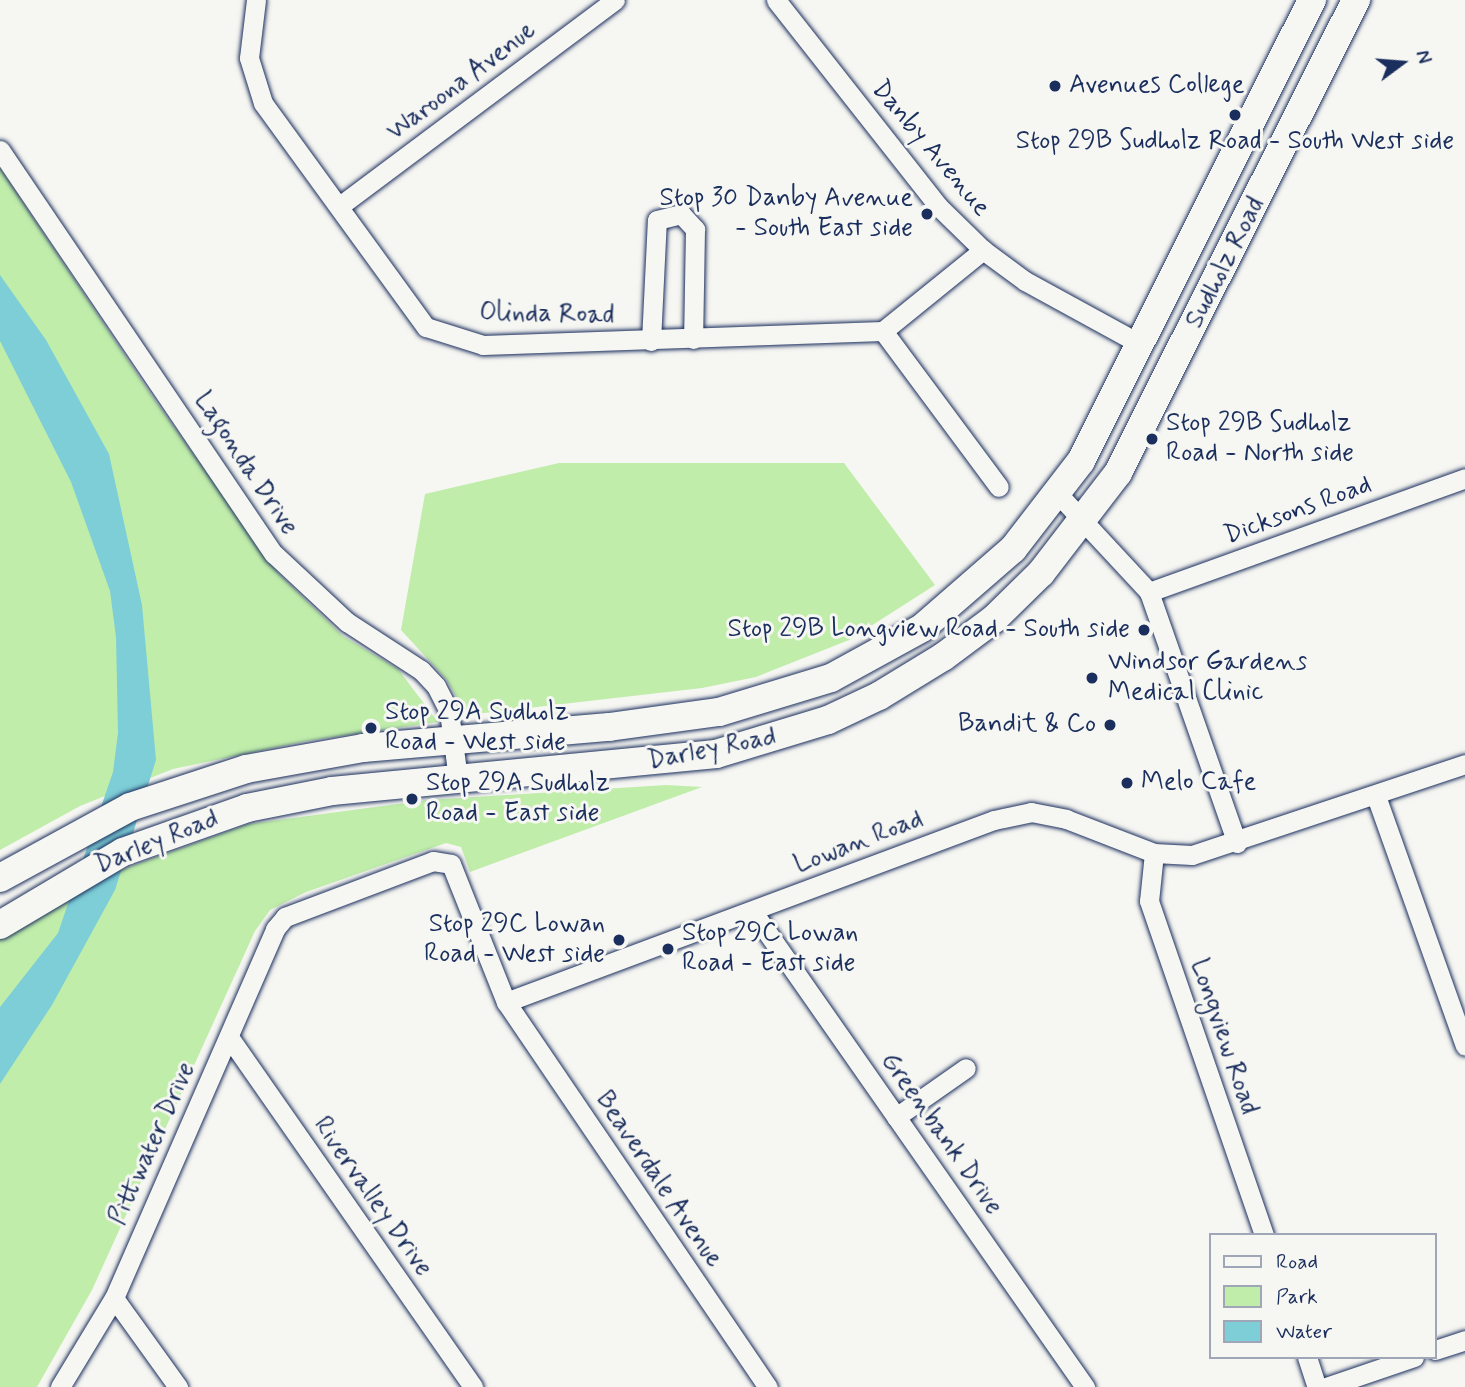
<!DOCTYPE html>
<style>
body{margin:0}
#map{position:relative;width:1465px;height:1387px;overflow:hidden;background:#f6f6f2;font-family:Mynerve,sans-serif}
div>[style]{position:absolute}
.green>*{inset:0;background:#c0edaa}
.water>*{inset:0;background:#7dced7}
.roads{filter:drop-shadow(0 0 2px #1b2f5e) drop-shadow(0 0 2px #1b2f5e)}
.minor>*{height:19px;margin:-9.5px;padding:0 9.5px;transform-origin:9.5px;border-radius:9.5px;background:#f6f6f2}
.secondary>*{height:28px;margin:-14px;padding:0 14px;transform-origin:14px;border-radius:14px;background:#f6f6f2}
.dots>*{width:19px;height:19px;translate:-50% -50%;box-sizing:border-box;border:4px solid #f6f6f2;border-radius:50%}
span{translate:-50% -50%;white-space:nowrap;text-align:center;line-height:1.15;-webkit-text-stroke:6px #f6f6f2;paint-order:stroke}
.street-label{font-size:26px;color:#1b2f5e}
.poi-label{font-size:26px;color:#1b2f5e}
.left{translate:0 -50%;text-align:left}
.right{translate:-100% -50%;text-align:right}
.legend{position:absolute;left:1209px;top:1233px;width:228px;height:126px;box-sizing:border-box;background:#f6f6f2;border:2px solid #9ea6b7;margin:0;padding:9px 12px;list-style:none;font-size:21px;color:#1b2f5e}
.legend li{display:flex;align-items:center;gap:14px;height:35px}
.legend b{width:35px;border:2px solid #9ea6b7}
.north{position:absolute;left:1367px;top:28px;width:70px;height:70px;-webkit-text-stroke:5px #f6f6f2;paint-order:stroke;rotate:74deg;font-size:19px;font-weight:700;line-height:28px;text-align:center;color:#1b2f5e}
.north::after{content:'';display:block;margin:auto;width:24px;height:32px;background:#1b2f5e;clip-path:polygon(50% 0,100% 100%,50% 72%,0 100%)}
</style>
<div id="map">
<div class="green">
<i style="clip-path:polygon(0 168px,152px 396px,279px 574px,343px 636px,398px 669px,438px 722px,307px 741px,173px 769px,80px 806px,0 850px)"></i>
<i style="clip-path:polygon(559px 463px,844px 463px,935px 585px,849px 640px,756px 677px,702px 688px,467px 715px,446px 679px,401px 630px,425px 494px)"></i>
<i style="clip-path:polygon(666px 785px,702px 787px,470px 872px,461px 847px,446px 843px,306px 892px,270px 910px,255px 931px,92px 1290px,37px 1387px,0 1387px,0 939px,112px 873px,248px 824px,427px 800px)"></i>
</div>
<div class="water">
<i style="clip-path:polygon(0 275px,46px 340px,109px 454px,142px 605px,156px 760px,115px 890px,52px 1005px,0 1084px,0 1007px,58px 933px,113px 772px,118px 733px,116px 637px,110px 591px,71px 482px,0 341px)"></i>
</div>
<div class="roads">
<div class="minor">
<i style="left:256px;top:0;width:58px;rotate:96.9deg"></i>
<i style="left:249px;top:58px;width:47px;rotate:72.7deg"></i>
<i style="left:263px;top:103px;width:277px;rotate:54deg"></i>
<i style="left:426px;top:327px;width:60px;rotate:17.5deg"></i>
<i style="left:483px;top:345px;width:400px;rotate:-2deg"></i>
<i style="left:883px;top:331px;width:129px;rotate:-39deg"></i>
<i style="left:776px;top:0;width:262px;rotate:51.8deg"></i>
<i style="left:938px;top:206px;width:63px;rotate:44.4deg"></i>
<i style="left:983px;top:250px;width:52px;rotate:36.4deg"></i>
<i style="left:1025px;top:281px;width:133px;rotate:28.7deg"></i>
<i style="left:0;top:150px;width:488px;rotate:55.9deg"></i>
<i style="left:274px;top:554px;width:100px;rotate:43deg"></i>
<i style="left:347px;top:622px;width:88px;rotate:33deg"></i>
<i style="left:421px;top:670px;width:22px;rotate:47deg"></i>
<i style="left:436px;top:686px;width:29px;rotate:63deg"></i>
<i style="left:449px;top:712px;width:68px;rotate:82.3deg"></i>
<i style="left:341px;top:205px;width:342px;rotate:-36.8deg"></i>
<i style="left:883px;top:331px;width:194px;rotate:53.4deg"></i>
<i style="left:651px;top:341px;width:121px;rotate:-87.2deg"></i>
<i style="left:657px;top:220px;width:25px;rotate:-14deg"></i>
<i style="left:681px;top:214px;width:21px;rotate:47deg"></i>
<i style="left:695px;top:229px;width:110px;rotate:91deg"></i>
<i style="left:1058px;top:494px;width:134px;rotate:47.1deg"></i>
<i style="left:1149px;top:592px;width:266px;rotate:70.7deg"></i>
<i style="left:1149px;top:592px;width:336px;rotate:-19.8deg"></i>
<i style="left:1376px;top:796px;width:265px;rotate:70.4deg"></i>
<i style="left:1154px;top:853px;width:48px;rotate:95.9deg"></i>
<i style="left:1149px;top:901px;width:353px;rotate:71deg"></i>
<i style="left:753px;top:912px;width:580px;rotate:55.05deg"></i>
<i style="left:506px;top:1002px;width:521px;rotate:-20.45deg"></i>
<i style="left:994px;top:820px;width:38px;rotate:-12deg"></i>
<i style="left:1031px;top:812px;width:36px;rotate:11deg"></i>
<i style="left:1066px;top:819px;width:94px;rotate:21.1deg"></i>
<i style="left:1154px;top:853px;width:38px;rotate:3deg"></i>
<i style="left:1192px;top:855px;width:288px;rotate:-18.4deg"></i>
<i style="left:229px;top:1037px;width:427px;rotate:55.1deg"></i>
<i style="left:896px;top:1117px;width:85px;rotate:-35deg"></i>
<i style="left:114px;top:1298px;width:110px;rotate:54.3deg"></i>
<i style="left:1435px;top:1350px;width:32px;rotate:-18deg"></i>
<i style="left:1307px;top:1357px;width:32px;rotate:72deg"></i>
<i style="left:60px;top:1387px;width:104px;rotate:-58.8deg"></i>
<i style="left:114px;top:1298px;width:403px;rotate:-66.4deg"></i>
<i style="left:275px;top:929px;width:16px;rotate:-50deg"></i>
<i style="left:285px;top:917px;width:158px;rotate:-20.7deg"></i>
<i style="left:433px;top:861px;width:18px;rotate:9deg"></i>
<i style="left:451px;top:864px;width:149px;rotate:68.3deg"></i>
<i style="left:506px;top:1002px;width:466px;rotate:55.8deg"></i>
<i style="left:1326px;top:1387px;width:93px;rotate:-18.8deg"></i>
</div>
<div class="secondary">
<i style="left:0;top:878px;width:148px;rotate:-28.6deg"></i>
<i style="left:130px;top:807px;width:122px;rotate:-18.1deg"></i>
<i style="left:246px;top:769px;width:119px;rotate:-10.2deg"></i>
<i style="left:363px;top:748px;width:247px;rotate:-4.9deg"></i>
<i style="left:609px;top:727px;width:111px;rotate:-7.8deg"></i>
<i style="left:719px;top:712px;width:117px;rotate:-16.9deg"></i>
<i style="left:831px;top:678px;width:104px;rotate:-28.8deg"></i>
<i style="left:922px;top:628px;width:121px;rotate:-41deg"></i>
<i style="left:1013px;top:549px;width:111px;rotate:-52.3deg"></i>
<i style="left:1081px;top:461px;width:516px;rotate:-63.39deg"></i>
<i style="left:0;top:925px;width:143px;rotate:-30.7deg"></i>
<i style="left:123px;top:852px;width:132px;rotate:-19.5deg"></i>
<i style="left:247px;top:808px;width:87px;rotate:-11.3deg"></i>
<i style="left:332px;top:791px;width:386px;rotate:-5.5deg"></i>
<i style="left:716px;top:754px;width:117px;rotate:-16.9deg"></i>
<i style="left:828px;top:720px;width:56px;rotate:-25.2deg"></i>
<i style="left:879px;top:696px;width:75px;rotate:-31.4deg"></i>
<i style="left:943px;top:657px;width:64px;rotate:-36.7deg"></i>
<i style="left:994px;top:619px;width:66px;rotate:-44.4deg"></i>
<i style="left:1041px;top:573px;width:126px;rotate:-52.4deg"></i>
<i style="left:1118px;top:473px;width:530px;rotate:-63.29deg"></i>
</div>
</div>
<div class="dots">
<i style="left:1055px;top:86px;background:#1b2f5e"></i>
<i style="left:1235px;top:115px;background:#1b2f5e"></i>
<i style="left:927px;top:214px;background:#1b2f5e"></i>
<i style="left:1152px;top:439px;background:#1b2f5e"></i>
<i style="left:1144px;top:630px;background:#1b2f5e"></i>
<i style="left:1092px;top:678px;background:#1b2f5e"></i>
<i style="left:1110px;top:725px;background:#1b2f5e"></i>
<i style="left:371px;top:728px;background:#1b2f5e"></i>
<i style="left:1127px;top:783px;background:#1b2f5e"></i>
<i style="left:412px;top:799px;background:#1b2f5e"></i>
<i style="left:619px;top:940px;background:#1b2f5e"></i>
<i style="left:668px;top:949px;background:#1b2f5e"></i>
</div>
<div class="street-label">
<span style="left:462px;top:82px;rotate:-37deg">Waroona Avenue</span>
<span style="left:930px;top:149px;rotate:50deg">Danby Avenue</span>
<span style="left:1226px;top:263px;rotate:-63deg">Sudholz Road</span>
<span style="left:547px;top:315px;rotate:1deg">Olinda Road</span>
<span style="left:245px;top:464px;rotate:56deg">Lagonda Drive</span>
<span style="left:1298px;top:511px;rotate:-20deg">Dicksons Road</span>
<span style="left:712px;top:750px;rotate:-11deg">Darley Road</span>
<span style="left:157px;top:843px;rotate:-22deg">Darley Road</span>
<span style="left:859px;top:843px;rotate:-21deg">Lowan Road</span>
<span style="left:1223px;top:1037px;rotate:71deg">Longview Road</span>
<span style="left:941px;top:1134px;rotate:55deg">Greenbank Drive</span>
<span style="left:153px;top:1144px;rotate:-66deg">Pittwater Drive</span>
<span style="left:658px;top:1180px;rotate:56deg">Beaverdale Avenue</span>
<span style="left:372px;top:1197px;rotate:55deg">Rivervalley Drive</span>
</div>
<div class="poi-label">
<span class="left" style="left:1069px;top:86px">Avenues College</span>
<span style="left:1235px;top:142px">Stop 29B Sudholz Road - South West side</span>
<span class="right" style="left:913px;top:214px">Stop 30 Danby Avenue<br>- South East side</span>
<span class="left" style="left:1166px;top:439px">Stop 29B Sudholz<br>Road - North side</span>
<span class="right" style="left:1130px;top:630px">Stop 29B Longview Road - South side</span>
<span class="left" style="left:1108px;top:678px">Windsor Gardens<br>Medical Clinic</span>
<span class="left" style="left:385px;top:728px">Stop 29A Sudholz<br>Road - West side</span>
<span class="right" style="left:1096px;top:725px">Bandit &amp; Co</span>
<span class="left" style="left:1141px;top:783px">Melo Cafe</span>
<span class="left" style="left:426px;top:799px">Stop 29A Sudholz<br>Road - East side</span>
<span class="right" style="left:605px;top:940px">Stop 29C Lowan<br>Road - West side</span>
<span class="left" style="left:682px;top:949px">Stop 29C Lowan<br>Road - East side</span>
</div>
<ul class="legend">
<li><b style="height:9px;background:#f6f6f2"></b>Road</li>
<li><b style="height:19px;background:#c0edaa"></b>Park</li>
<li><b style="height:19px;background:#7dced7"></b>Water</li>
</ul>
<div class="north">N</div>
</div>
